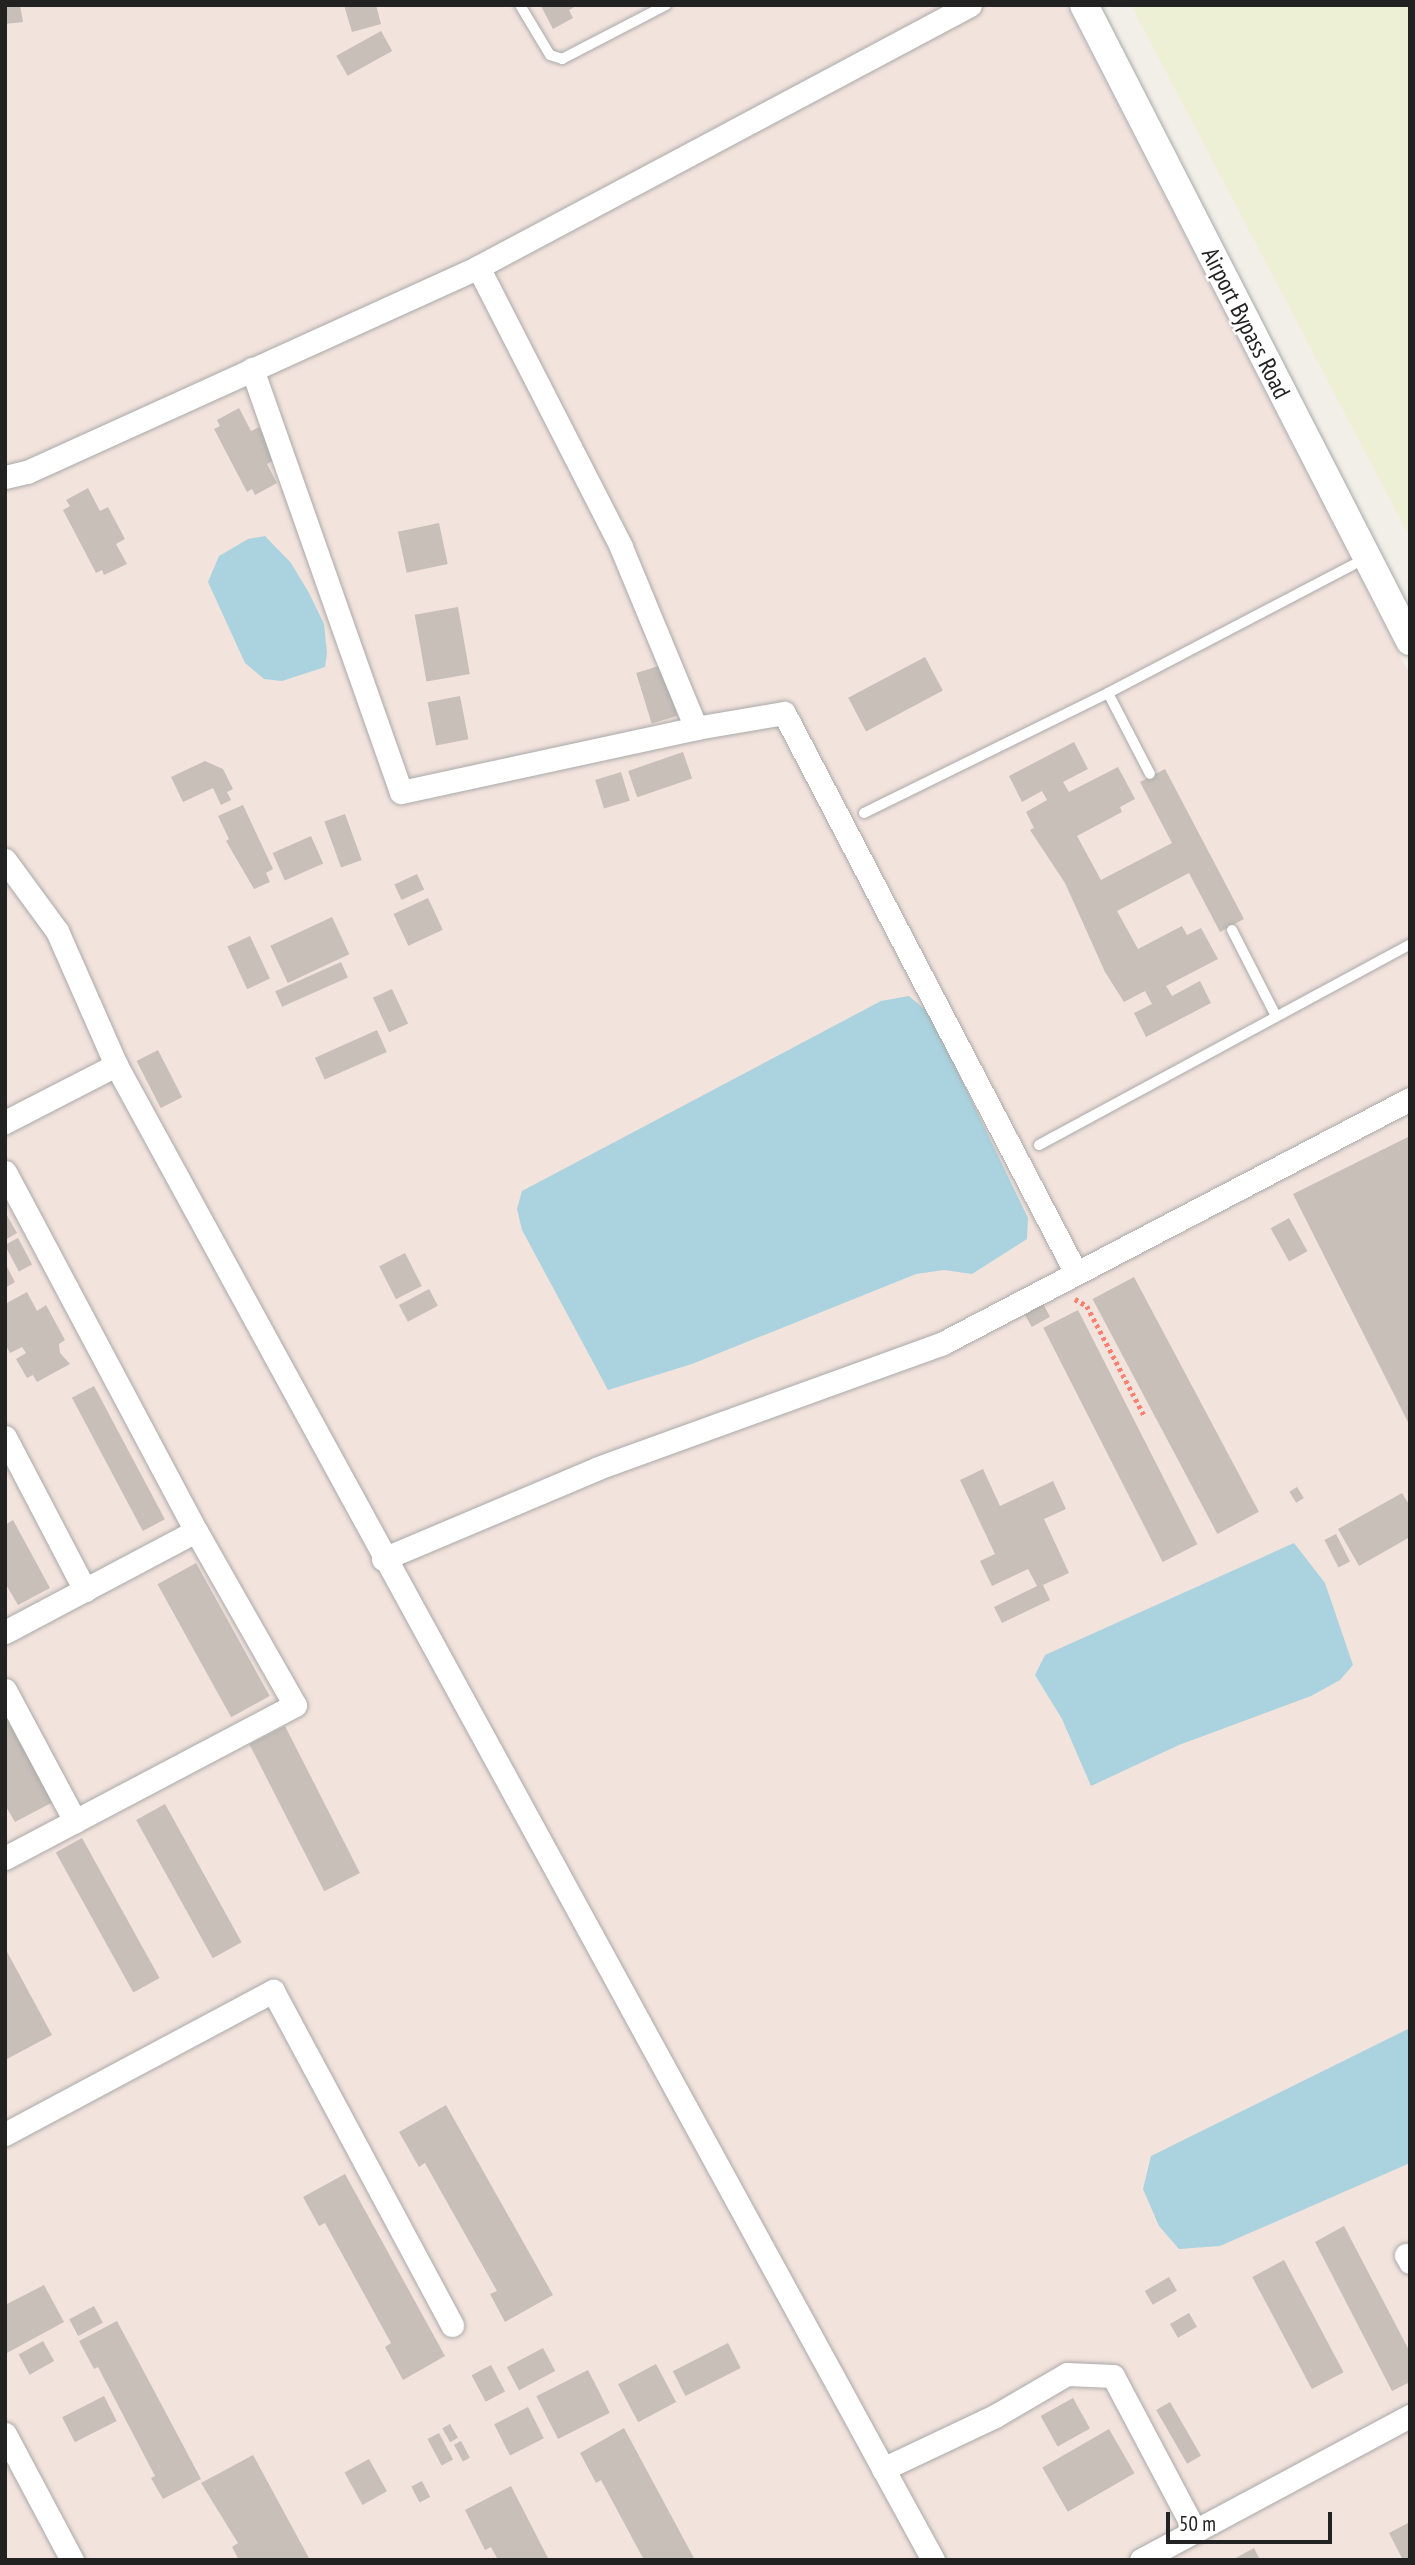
<!DOCTYPE html>
<style>
body{margin:0}
#map{position:relative;width:1415px;height:2565px;overflow:hidden;background:#f2efe9;font-family:"PT Sans Narrow",sans-serif}
div>[style]{position:absolute}
.military>*{inset:0;background:#f3e3dd}
.farmland>*{inset:0;background:#eef0d5}
.water>*{inset:0;background:#aad3df}
.building>*{inset:0;background:#c7bfb8;transform-origin:0 0}
.path>*{height:4.5px;margin-top:-2.25px;transform-origin:0;background:repeating-linear-gradient(90deg,#fa8072 0 3.5px,transparent 0 7px)}
.roads{filter:drop-shadow(0 0 2px #a9a9a9) drop-shadow(0 0 2px #a9a9a9)}
.service>*{height:10px;margin:-5px;padding:0 5px;transform-origin:5px;border-radius:5px;background:#fff}
.minor>*{height:23px;margin:-11.5px;padding:0 11.5px;transform-origin:11.5px;border-radius:11.5px;background:#fff}
.tertiary>*{height:28px;margin:-14px;padding:0 14px;transform-origin:14px;border-radius:14px;background:#fff}
span{translate:-50% -50%;white-space:nowrap;text-align:center;line-height:1.15;-webkit-text-stroke:5px #fff;paint-order:stroke}
.street-label{font-size:24px;color:#222}
.frame{position:absolute;inset:0;border:7px solid #222;pointer-events:none}
.scale{position:absolute;left:1166px;top:2512px;width:166px;height:32px;box-sizing:border-box;border:4px solid #222;border-top:0;padding-left:9px;font-size:21px;line-height:24px;white-space:nowrap;color:#222;-webkit-text-stroke:5px #fff;paint-order:stroke}
</style>
<div id="map">
<div class="military">
<i style="clip-path:polygon(5px 5px,1066px 5px,1410px 675px,1410px 2560px,5px 2560px)"></i>
</div>
<div class="farmland">
<i style="clip-path:polygon(1131px 5px,1410px 5px,1410px 538px)"></i>
</div>
<div class="water">
<i style="clip-path:polygon(265px 536px,291px 563px,309px 593px,324px 624px,327px 653px,325px 667px,282px 681px,264px 679px,245px 663px,208px 582px,219px 556px,248px 539px)"></i>
<i style="clip-path:polygon(909px 996px,930px 1014px,1028px 1218px,1027px 1239px,972px 1274px,944px 1270px,916px 1274px,692px 1364px,608px 1390px,522px 1230px,517px 1209px,522px 1191px,881px 1001px)"></i>
<i style="clip-path:polygon(1294px 1543px,1325px 1583px,1353px 1665px,1340px 1680px,1311px 1696px,1179px 1745px,1091px 1786px,1062px 1719px,1035px 1675px,1045px 1655px)"></i>
<i style="clip-path:polygon(1410px 2028px,1410px 2163px,1220px 2246px,1179px 2249px,1159px 2226px,1143px 2189px,1151px 2156px)"></i>
</div>
<div class="building">
<i style="clip-path:polygon(5px 5px,20px 5px,23px 22px,5px 24px)"></i>
<i style="clip-path:polygon(344px 5px,376px 5px,381px 24px,352px 32px)"></i>
<i style="clip-path:polygon(578px 5px,569px 10px,573px 18px,553px 29px,541px 6px)"></i>
<i style="left:381px;top:31px;width:23px;height:51px;rotate:61deg"></i>
<i style="clip-path:polygon(239px 408px,251px 431px,259px 427px,276px 459px,267px 464px,277px 483px,255px 495px,252px 489px,247px 492px,214px 429px,220px 426px,217px 420px)"></i>
<i style="clip-path:polygon(88px 488px,100px 511px,108px 507px,125px 539px,116px 544px,127px 564px,104px 575px,102px 570px,96px 573px,63px 510px,70px 506px,66px 500px)"></i>
<i style="left:439px;top:523px;width:42px;height:42px;rotate:78deg"></i>
<i style="left:458px;top:607px;width:68px;height:44px;rotate:80deg"></i>
<i style="left:925px;top:657px;width:38px;height:87px;rotate:62deg"></i>
<i style="left:662px;top:665px;width:53px;height:27px;rotate:73deg"></i>
<i style="left:460px;top:696px;width:44px;height:33px;rotate:79deg"></i>
<i style="clip-path:polygon(1074px 742px,1088px 769px,1063px 782px,1069px 792px,1118px 767px,1135px 799px,1120px 807px,1122px 812px,1077px 836px,1101px 880px,1172px 843px,1140px 782px,1165px 769px,1244px 919px,1220px 932px,1189px 873px,1117px 911px,1138px 949px,1182px 926px,1187px 935px,1201px 928px,1218px 959px,1166px 986px,1172px 996px,1200px 981px,1211px 1003px,1146px 1037px,1134px 1013px,1152px 1004px,1145px 991px,1124px 1002px,1105px 972px,1065px 883px,1030px 830px,1034px 828px,1026px 812px,1047px 800px,1042px 791px,1022px 802px,1009px 776px)"></i>
<i style="left:683px;top:752px;width:28px;height:58px;rotate:71deg"></i>
<i style="clip-path:polygon(205px 761px,223px 769px,233px 789px,227px 792px,231px 800px,221px 805px,213px 788px,183px 802px,171px 777px)"></i>
<i style="left:621px;top:772px;width:30px;height:27px;rotate:73deg"></i>
<i style="clip-path:polygon(243px 805px,273px 869px,266px 873px,270px 882px,254px 889px,226px 841px,229px 839px,218px 816px)"></i>
<i style="left:345px;top:814px;width:49px;height:22px;rotate:70deg"></i>
<i style="left:311px;top:836px;width:30px;height:42px;rotate:66deg"></i>
<i style="left:417px;top:874px;width:17px;height:25px;rotate:65deg"></i>
<i style="left:428px;top:898px;width:35px;height:38px;rotate:65deg"></i>
<i style="left:332px;top:917px;width:41px;height:68px;rotate:65deg"></i>
<i style="left:250px;top:936px;width:47px;height:25px;rotate:65deg"></i>
<i style="left:341px;top:962px;width:17px;height:72px;rotate:66deg"></i>
<i style="left:392px;top:989px;width:38px;height:21px;rotate:65deg"></i>
<i style="left:377px;top:1030px;width:24px;height:68px;rotate:66deg"></i>
<i style="left:158px;top:1050px;width:53px;height:24px;rotate:63deg"></i>
<i style="clip-path:polygon(1410px 1136px,1410px 1426px,1293px 1194px)"></i>
<i style="clip-path:polygon(5px 1212px,17px 1233px,5px 1240px)"></i>
<i style="left:1289px;top:1218px;width:38px;height:21px;rotate:61deg"></i>
<i style="left:18px;top:1238px;width:30px;height:15px;rotate:62deg"></i>
<i style="left:405px;top:1253px;width:37px;height:29px;rotate:63deg"></i>
<i style="clip-path:polygon(5px 1263px,15px 1282px,5px 1288px)"></i>
<i style="left:1134px;top:1277px;width:266px;height:47px;rotate:62deg"></i>
<i style="left:429px;top:1289px;width:19px;height:34px;rotate:62deg"></i>
<i style="clip-path:polygon(27px 1292px,37px 1311px,46px 1305px,65px 1340px,59px 1344px,60px 1353px,70px 1364px,37px 1382px,33px 1375px,27px 1378px,16px 1359px,26px 1353px,22px 1347px,10px 1353px,5px 1344px,5px 1304px)"></i>
<i style="left:1038px;top:1295px;width:25px;height:21px;rotate:61deg"></i>
<i style="left:1078px;top:1310px;width:263px;height:39px;rotate:63deg"></i>
<i style="left:94px;top:1386px;width:151px;height:25px;rotate:62deg"></i>
<i style="clip-path:polygon(983px 1469px,1000px 1506px,1053px 1481px,1066px 1509px,1044px 1519px,1069px 1573px,1043px 1585px,1050px 1600px,1002px 1623px,994px 1607px,1037px 1586px,1028px 1569px,992px 1586px,980px 1561px,995px 1554px,960px 1480px)"></i>
<i style="left:1297px;top:1487px;width:13px;height:9px;rotate:58deg"></i>
<i style="clip-path:polygon(1402px 1493px,1410px 1506px,1410px 1537px,1359px 1566px,1338px 1529px)"></i>
<i style="clip-path:polygon(13px 1520px,50px 1588px,18px 1605px,5px 1583px,5px 1525px)"></i>
<i style="left:1336px;top:1534px;width:31px;height:13px;rotate:63deg"></i>
<i style="left:196px;top:1563px;width:152px;height:44px;rotate:61deg"></i>
<i style="clip-path:polygon(5px 1707px,55px 1801px,15px 1822px,5px 1805px)"></i>
<i style="left:285px;top:1726px;width:165px;height:40px;rotate:63deg"></i>
<i style="left:165px;top:1804px;width:158px;height:33px;rotate:61deg"></i>
<i style="left:82px;top:1838px;width:160px;height:30px;rotate:61deg"></i>
<i style="clip-path:polygon(5px 1948px,52px 2035px,7px 2059px,5px 2056px)"></i>
<i style="clip-path:polygon(446px 2105px,553px 2295px,505px 2322px,490px 2294px,497px 2291px,425px 2163px,419px 2167px,399px 2132px)"></i>
<i style="clip-path:polygon(345px 2174px,445px 2356px,403px 2380px,385px 2347px,391px 2343px,325px 2223px,319px 2226px,303px 2197px)"></i>
<i style="clip-path:polygon(1344px 2226px,1410px 2352px,1410px 2382px,1392px 2391px,1315px 2242px)"></i>
<i style="left:1284px;top:2260px;width:127px;height:36px;rotate:62deg"></i>
<i style="left:1169px;top:2277px;width:16px;height:28px;rotate:60deg"></i>
<i style="clip-path:polygon(44px 2285px,64px 2322px,5px 2354px,5px 2305px)"></i>
<i style="left:94px;top:2306px;width:19px;height:28px;rotate:62deg"></i>
<i style="left:1189px;top:2313px;width:16px;height:22px;rotate:60deg"></i>
<i style="clip-path:polygon(117px 2321px,201px 2479px,163px 2499px,151px 2478px,155px 2476px,98px 2367px,94px 2369px,79px 2341px)"></i>
<i style="left:43px;top:2341px;width:23px;height:28px;rotate:61deg"></i>
<i style="left:728px;top:2343px;width:28px;height:62px;rotate:63deg"></i>
<i style="left:543px;top:2348px;width:26px;height:41px;rotate:62deg"></i>
<i style="left:656px;top:2364px;width:43px;height:43px;rotate:62deg"></i>
<i style="left:491px;top:2365px;width:30px;height:22px;rotate:62deg"></i>
<i style="left:588px;top:2370px;width:48px;height:58px;rotate:63deg"></i>
<i style="left:104px;top:2396px;width:28px;height:47px;rotate:63deg"></i>
<i style="left:1073px;top:2398px;width:35px;height:37px;rotate:61deg"></i>
<i style="left:1170px;top:2402px;width:62px;height:16px;rotate:60deg"></i>
<i style="left:528px;top:2407px;width:35px;height:38px;rotate:63deg"></i>
<i style="left:450px;top:2424px;width:16px;height:9px;rotate:60deg"></i>
<i style="clip-path:polygon(624px 2428px,695px 2560px,644px 2560px,601px 2480px,596px 2483px,580px 2453px)"></i>
<i style="left:1109px;top:2429px;width:51px;height:77px;rotate:60deg"></i>
<i style="left:439px;top:2433px;width:30px;height:13px;rotate:62deg"></i>
<i style="left:461px;top:2441px;width:19px;height:8px;rotate:62deg"></i>
<i style="clip-path:polygon(253px 2455px,310px 2560px,239px 2560px,232px 2547px,238px 2543px,201px 2483px)"></i>
<i style="left:369px;top:2459px;width:37px;height:28px;rotate:61deg"></i>
<i style="left:422px;top:2481px;width:18px;height:12px;rotate:63deg"></i>
<i style="clip-path:polygon(511px 2486px,549px 2560px,498px 2560px,491px 2547px,485px 2550px,465px 2510px)"></i>
<i style="clip-path:polygon(1410px 2522px,1410px 2560px,1403px 2560px,1389px 2533px)"></i>
<i style="clip-path:polygon(1254px 2548px,1260px 2560px,1232px 2560px)"></i>
</div>
<div class="path">
<i style="left:1075px;top:1299px;width:14px;rotate:30deg"></i>
<i style="left:1087px;top:1306px;width:123px;rotate:62.4deg"></i>
</div>
<div class="roads">
<div class="service">
<i style="left:520px;top:5px;width:58px;rotate:59deg"></i>
<i style="left:550px;top:55px;width:13px;rotate:18deg"></i>
<i style="left:562px;top:59px;width:117px;rotate:-27.4deg"></i>
<i style="left:1108px;top:693px;width:91px;rotate:62.6deg"></i>
<i style="left:864px;top:813px;width:272px;rotate:-26.2deg"></i>
<i style="left:1108px;top:693px;width:276px;rotate:-27.6deg"></i>
<i style="left:1232px;top:930px;width:97px;rotate:62.9deg"></i>
<i style="left:1039px;top:1145px;width:422px;rotate:-28.4deg"></i>
</div>
<div class="minor">
<i style="left:970px;top:5px;width:557px;rotate:151.96deg"></i>
<i style="left:478px;top:267px;width:314px;rotate:62.9deg"></i>
<i style="left:621px;top:547px;width:196px;rotate:67.5deg"></i>
<i style="left:696px;top:728px;width:89px;rotate:-9.7deg"></i>
<i style="left:784px;top:713px;width:632px;rotate:62.46deg"></i>
<i style="left:252px;top:369px;width:448px;rotate:70.6deg"></i>
<i style="left:401px;top:792px;width:302px;rotate:-12.2deg"></i>
<i style="left:5px;top:477px;width:23px;rotate:-13deg"></i>
<i style="left:27px;top:472px;width:495px;rotate:-24.4deg"></i>
<i style="left:5px;top:860px;width:88px;rotate:53.8deg"></i>
<i style="left:57px;top:931px;width:146px;rotate:66.2deg"></i>
<i style="left:116px;top:1065px;width:1704px;rotate:61.34deg"></i>
<i style="left:5px;top:1122px;width:125px;rotate:-27.2deg"></i>
<i style="left:5px;top:1172px;width:407px;rotate:62deg"></i>
<i style="left:196px;top:1531px;width:200px;rotate:60.4deg"></i>
<i style="left:295px;top:1705px;width:328px;rotate:152.2deg"></i>
<i style="left:5px;top:1437px;width:173px;rotate:62.4deg"></i>
<i style="left:383px;top:1559px;width:233px;rotate:-22.9deg"></i>
<i style="left:598px;top:1468px;width:367px;rotate:-19.9deg"></i>
<i style="left:943px;top:1343px;width:527px;rotate:-27.59deg"></i>
<i style="left:5px;top:1632px;width:216px;rotate:-27.9deg"></i>
<i style="left:5px;top:1690px;width:149px;rotate:61.9deg"></i>
<i style="left:5px;top:2134px;width:304px;rotate:-28.1deg"></i>
<i style="left:273px;top:1991px;width:379px;rotate:61.8deg"></i>
<i style="left:1406px;top:2255px;width:8px;rotate:60deg"></i>
<i style="left:5px;top:2434px;width:143px;rotate:62deg"></i>
<i style="left:883px;top:2469px;width:124px;rotate:-25.3deg"></i>
<i style="left:995px;top:2416px;width:83px;rotate:-30.3deg"></i>
<i style="left:1067px;top:2374px;width:46px;rotate:2.5deg"></i>
<i style="left:1113px;top:2376px;width:175px;rotate:62.1deg"></i>
<i style="left:1141px;top:2560px;width:305px;rotate:-28.2deg"></i>
</div>
<div class="tertiary">
<i style="left:1084px;top:5px;width:715px;rotate:62.86deg"></i>
</div>
</div>
<div class="street-label">
<span style="left:1246px;top:323px;rotate:63deg">Airport Bypass Road</span>
</div>
<div class="frame"></div>
<div class="scale">50 m</div>
</div>
